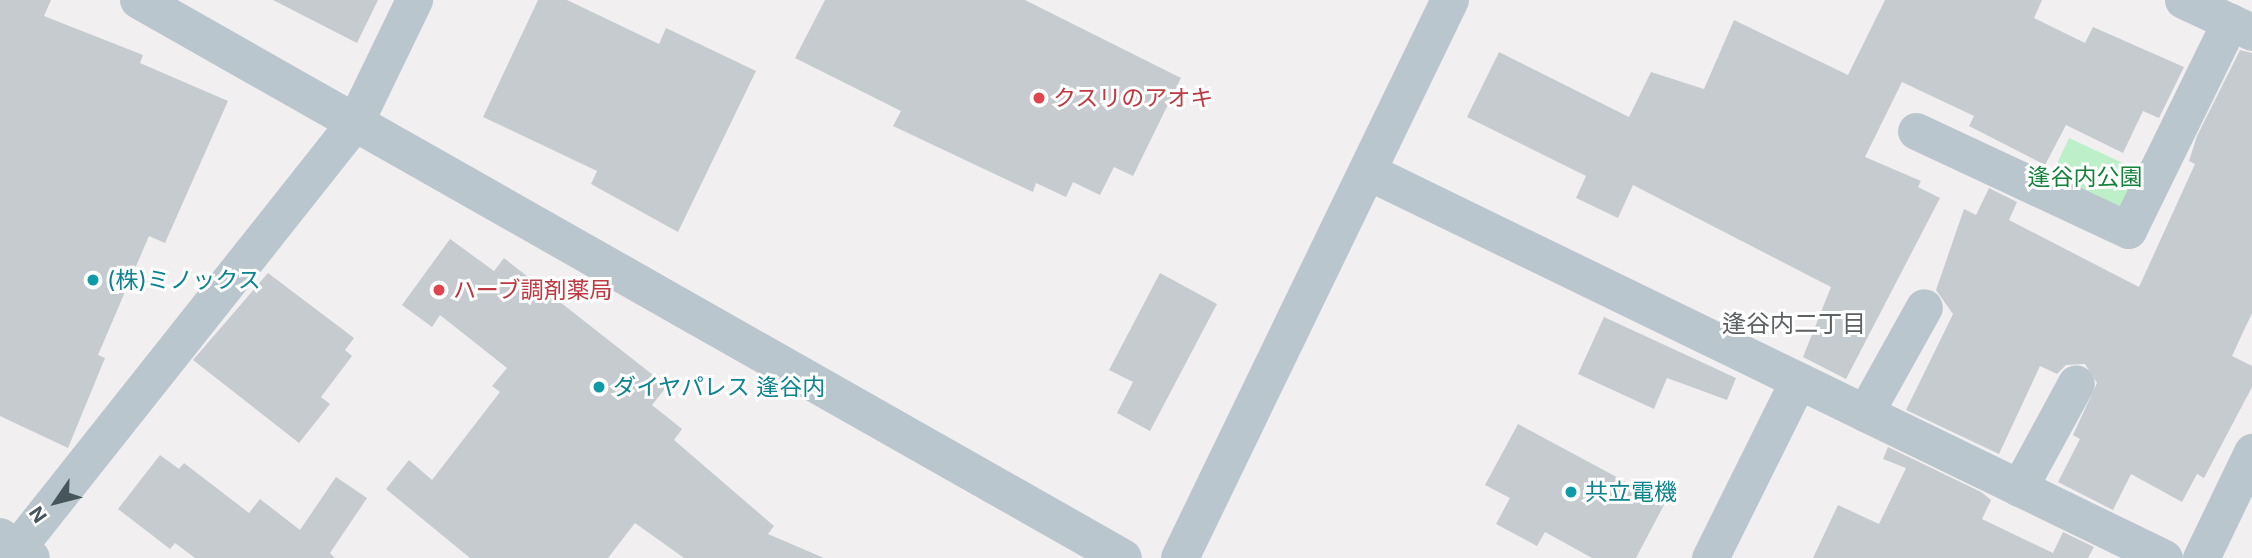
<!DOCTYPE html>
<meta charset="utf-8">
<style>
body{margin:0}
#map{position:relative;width:2252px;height:558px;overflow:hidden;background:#f2eff0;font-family:Inter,"Noto Sans JP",sans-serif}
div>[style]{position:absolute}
.green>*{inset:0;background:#bdf0c9;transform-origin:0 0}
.building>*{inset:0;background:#c6cbcf}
.minor>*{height:37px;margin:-18.5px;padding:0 18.5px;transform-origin:18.5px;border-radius:18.5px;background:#bac6cd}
.tertiary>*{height:38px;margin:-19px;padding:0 19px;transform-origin:19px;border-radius:19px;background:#bac6cd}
.dots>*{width:19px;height:19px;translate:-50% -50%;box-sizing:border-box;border:4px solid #fff;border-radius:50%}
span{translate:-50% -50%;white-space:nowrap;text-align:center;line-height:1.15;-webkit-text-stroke:6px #fff;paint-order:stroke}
.health-label{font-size:23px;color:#be3a42}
.left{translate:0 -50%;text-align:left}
.park-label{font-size:23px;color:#14823b}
.culture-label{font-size:23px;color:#0d838f}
.neighbourhood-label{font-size:24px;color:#5c6164}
.north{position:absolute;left:21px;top:467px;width:70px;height:70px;-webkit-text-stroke:5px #fff;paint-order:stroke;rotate:235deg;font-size:19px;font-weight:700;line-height:28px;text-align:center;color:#47565d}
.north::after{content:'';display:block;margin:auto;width:24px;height:32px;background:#47565d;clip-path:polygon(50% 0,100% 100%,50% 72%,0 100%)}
</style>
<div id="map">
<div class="green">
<i style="left:2069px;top:138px;width:91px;height:56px;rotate:25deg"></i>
</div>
<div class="building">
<i style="clip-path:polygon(0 0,51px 0,44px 16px,143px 55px,140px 63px,228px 101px,165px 243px,149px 236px,98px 355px,105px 358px,68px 448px,0 416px)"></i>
<i style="clip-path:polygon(273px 0,378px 0,357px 43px)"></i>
<i style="clip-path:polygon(538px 0,567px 0,659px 44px,666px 28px,756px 71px,678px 232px,591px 184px,597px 171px,483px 117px)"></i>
<i style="clip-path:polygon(825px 0,1025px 0,1181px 78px,1133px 176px,1114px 167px,1100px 195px,1073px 182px,1066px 197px,1036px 183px,1033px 192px,893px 126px,901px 111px,795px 58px)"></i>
<i style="clip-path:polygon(1885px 0,2042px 0,2034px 18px,2085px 43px,2093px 27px,2184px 67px,2159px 118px,2143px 111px,2123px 153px,2066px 125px,2045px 165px,1969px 126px,1974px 116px,1902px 82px,1865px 157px,1921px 181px,1918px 187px,1940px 198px,1846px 379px,1803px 357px,1831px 287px,1633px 185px,1618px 218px,1576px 198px,1586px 176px,1467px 117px,1499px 52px,1629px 117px,1651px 72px,1704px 89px,1734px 20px,1848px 75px)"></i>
<i style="clip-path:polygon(2240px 50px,2252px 53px,2252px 313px,2232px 356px,2252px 366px,2252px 387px,2204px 478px,2197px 474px,2182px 502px,2131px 474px,2113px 510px,2058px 482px,2080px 439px,2073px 435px,2097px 383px,2085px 364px,2066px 365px,2057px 374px,2040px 366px,1999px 454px,1906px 410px,1953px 314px,1936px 290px,1964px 209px,1976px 215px,1989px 188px,2017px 202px,2009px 220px,2139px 287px,2195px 164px,2189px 161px,2197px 136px)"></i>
<i style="clip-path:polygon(450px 239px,494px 271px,504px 258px,667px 386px,652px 405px,682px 429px,674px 440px,774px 526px,768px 534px,824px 558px,684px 558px,635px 523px,608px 558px,470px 558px,386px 489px,409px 460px,432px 480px,500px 392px,492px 386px,507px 368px,440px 315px,432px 327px,402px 305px)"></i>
<i style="clip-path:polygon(268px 273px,354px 338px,345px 350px,352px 356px,321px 397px,330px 404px,299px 443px,193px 360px)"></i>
<i style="clip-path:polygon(1160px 273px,1217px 304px,1150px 431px,1117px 413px,1133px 382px,1109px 370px)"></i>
<i style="clip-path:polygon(1604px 317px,1736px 378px,1727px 400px,1667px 378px,1654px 409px,1578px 374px)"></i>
<i style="clip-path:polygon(1518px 424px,1665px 503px,1636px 558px,1592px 558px,1545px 532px,1537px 546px,1496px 524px,1510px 498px,1485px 485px)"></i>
<i style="clip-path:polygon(1888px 447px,1981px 492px,1991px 500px,1982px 519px,2053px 553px,2063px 532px,2094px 547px,2088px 558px,1813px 558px,1838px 505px,1879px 524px,1906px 468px,1883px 459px)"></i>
<i style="clip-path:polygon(160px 455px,179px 469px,184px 463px,249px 513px,260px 499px,300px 530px,336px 477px,367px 498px,330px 553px,335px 558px,195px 558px,175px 543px,170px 549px,118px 509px)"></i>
</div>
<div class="minor">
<i style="left:2183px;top:0;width:76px;rotate:24.9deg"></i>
<i style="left:1916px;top:131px;width:234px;rotate:25deg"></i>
<i style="left:2128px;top:230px;width:232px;rotate:-63.9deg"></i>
<i style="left:1367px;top:171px;width:886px;rotate:25.9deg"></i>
<i style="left:1865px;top:413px;width:121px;rotate:-60.9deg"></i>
<i style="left:2019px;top:488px;width:119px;rotate:-61.5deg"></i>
<i style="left:17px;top:548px;width:544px;rotate:-51.57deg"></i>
<i style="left:355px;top:122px;width:136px;rotate:-64.2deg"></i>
<i style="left:1710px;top:558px;width:198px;rotate:-63.6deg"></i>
<i style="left:2201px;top:558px;width:118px;rotate:-64.3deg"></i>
</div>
<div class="tertiary">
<i style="left:139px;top:0;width:1131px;rotate:29.56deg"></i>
<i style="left:0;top:537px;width:37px;rotate:34deg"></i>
<i style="left:1180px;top:558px;width:620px;rotate:-64.18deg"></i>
</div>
<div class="dots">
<i style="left:1039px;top:98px;background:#e0444e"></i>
<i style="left:93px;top:280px;background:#0f9aa8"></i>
<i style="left:439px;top:290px;background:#e0444e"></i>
<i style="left:599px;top:387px;background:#0f9aa8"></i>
<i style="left:1571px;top:492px;background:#0f9aa8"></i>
</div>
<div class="health-label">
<span class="left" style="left:1053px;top:98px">クスリのアオキ</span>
<span class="left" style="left:453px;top:290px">ハーブ調剤薬局</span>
</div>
<div class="park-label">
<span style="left:2085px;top:177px">逢谷内公園</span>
</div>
<div class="culture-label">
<span class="left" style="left:107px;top:280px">(株)ミノックス</span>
<span class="left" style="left:613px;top:387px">ダイヤパレス 逢谷内</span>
<span class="left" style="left:1585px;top:492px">共立電機</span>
</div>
<div class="neighbourhood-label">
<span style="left:1794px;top:324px">逢谷内二丁目</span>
</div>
<div class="north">N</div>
</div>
